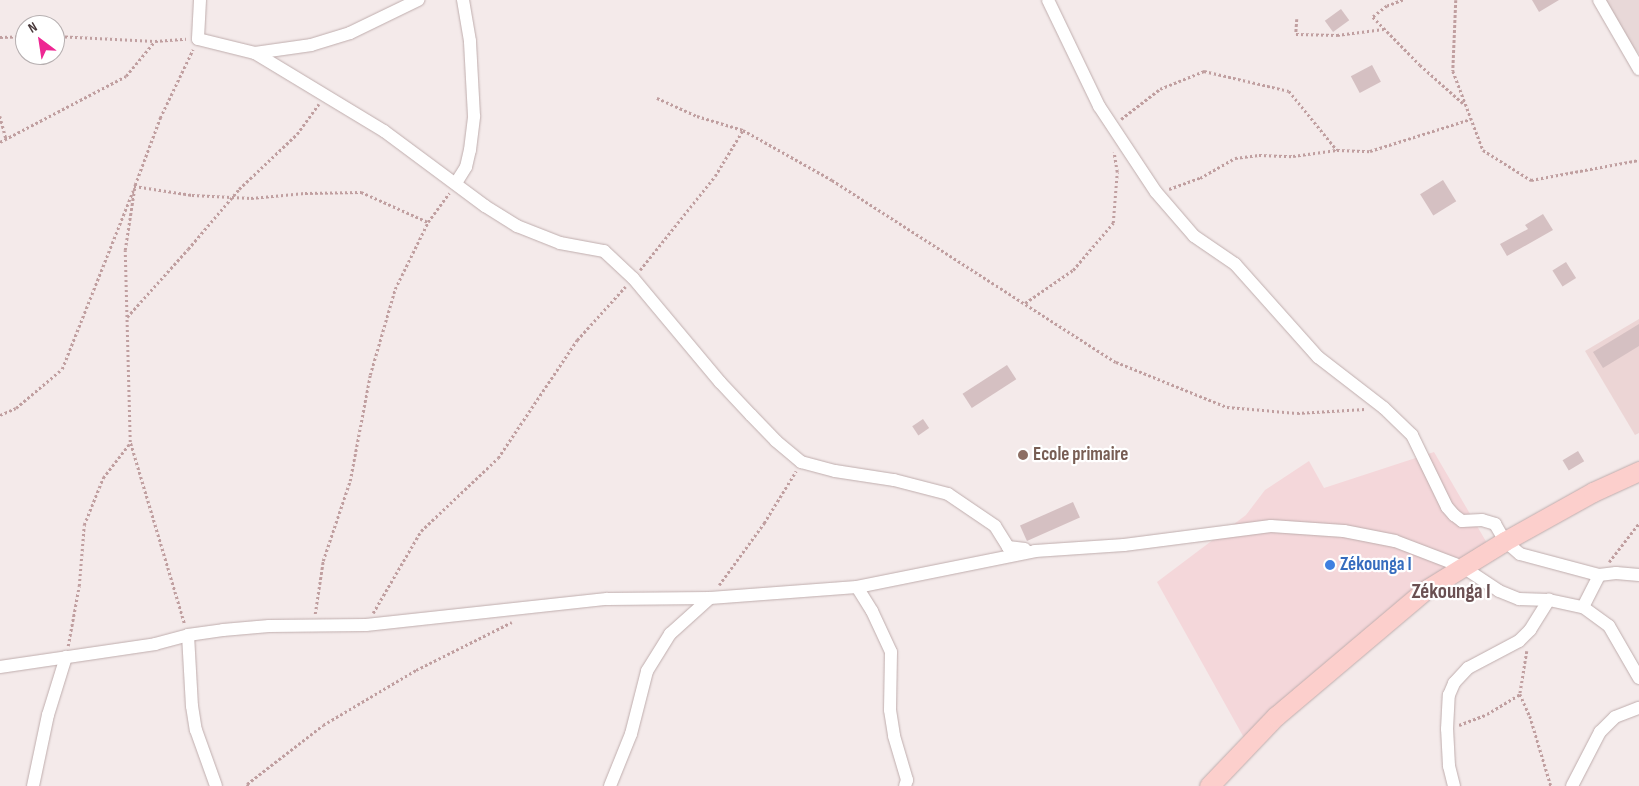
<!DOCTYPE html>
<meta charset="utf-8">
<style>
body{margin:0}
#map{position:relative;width:1639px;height:786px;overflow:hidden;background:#f4eaea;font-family:"Sofia Sans Condensed",sans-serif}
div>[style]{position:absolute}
.residential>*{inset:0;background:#e8d8d8}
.commercial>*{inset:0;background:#f4d7da}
.education>*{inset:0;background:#ecd5d5}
.building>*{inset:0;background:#d5c0c2;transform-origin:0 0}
.path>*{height:2.5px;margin-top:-1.25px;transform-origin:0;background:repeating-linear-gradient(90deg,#c09fa0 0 2.5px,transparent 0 5px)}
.roads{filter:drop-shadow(0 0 1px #bfadad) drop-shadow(0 0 1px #bfadad)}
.street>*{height:12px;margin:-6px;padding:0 6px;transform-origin:6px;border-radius:6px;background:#fff}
.secondary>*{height:19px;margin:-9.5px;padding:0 9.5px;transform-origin:9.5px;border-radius:9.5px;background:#fccfcc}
.dots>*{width:14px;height:14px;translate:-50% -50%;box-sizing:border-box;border:2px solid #fff;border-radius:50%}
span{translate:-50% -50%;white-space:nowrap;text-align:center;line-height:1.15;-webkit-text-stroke:4.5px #fff;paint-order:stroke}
.education-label{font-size:19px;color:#785e54;font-weight:700}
.left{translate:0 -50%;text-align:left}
.shop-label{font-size:19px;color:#366cbe;font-weight:700}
.quarter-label{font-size:21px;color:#6a5052;font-weight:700}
.north{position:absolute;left:15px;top:15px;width:50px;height:50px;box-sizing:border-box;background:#fff;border:1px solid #b6afb0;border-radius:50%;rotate:329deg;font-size:14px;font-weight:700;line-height:20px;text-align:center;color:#48383a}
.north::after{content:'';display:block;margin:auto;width:18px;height:22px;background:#ee2793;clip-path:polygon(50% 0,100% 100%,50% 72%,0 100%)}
</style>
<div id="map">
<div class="residential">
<i style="clip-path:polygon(1594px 0,1639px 0,1639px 54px)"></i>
</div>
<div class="commercial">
<i style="clip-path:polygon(1434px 452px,1491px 550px,1463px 567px,1248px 745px,1157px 582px,1246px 515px,1265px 490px,1309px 461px,1324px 488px)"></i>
</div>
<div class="education">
<i style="clip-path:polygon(1639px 319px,1639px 433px,1635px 435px,1585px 351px)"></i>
</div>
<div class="building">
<i style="clip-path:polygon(1532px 0,1559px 0,1539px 12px)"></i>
<i style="left:1341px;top:9px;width:14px;height:20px;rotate:54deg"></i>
<i style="left:1372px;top:65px;width:19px;height:24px;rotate:62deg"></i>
<i style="left:1443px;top:180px;width:25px;height:27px;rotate:58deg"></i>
<i style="clip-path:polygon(1543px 214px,1553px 230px,1507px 256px,1500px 244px,1528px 229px,1525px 225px)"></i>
<i style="left:1566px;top:262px;width:19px;height:16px;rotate:58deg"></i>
<i style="clip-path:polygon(1639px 324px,1639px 346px,1603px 368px,1593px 352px)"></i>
<i style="left:1007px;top:365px;width:17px;height:53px;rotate:57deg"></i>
<i style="left:923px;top:419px;width:11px;height:13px;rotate:56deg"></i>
<i style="left:1578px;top:451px;width:12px;height:18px;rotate:59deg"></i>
<i style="left:1073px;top:502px;width:17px;height:58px;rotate:66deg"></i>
</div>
<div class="path">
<i style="left:1403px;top:0;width:17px;rotate:159deg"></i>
<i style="left:1387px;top:6px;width:18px;rotate:142deg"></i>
<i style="left:1373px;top:17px;width:67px;rotate:45.6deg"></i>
<i style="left:1420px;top:65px;width:59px;rotate:41.6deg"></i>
<i style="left:1456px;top:0;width:71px;rotate:92.4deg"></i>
<i style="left:1453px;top:71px;width:85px;rotate:69.2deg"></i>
<i style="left:1483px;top:150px;width:57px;rotate:32deg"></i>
<i style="left:1531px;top:180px;width:110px;rotate:-10.5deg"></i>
<i style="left:1297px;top:19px;width:15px;rotate:94deg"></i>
<i style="left:1296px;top:34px;width:41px;rotate:1.4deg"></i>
<i style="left:1337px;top:35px;width:47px;rotate:-7.3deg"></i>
<i style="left:55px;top:36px;width:100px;rotate:2.9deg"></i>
<i style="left:155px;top:41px;width:31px;rotate:-4deg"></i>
<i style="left:0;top:37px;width:25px;rotate:-2deg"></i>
<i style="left:657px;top:98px;width:44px;rotate:24.2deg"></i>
<i style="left:697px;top:116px;width:48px;rotate:16.9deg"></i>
<i style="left:743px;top:130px;width:102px;rotate:29.3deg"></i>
<i style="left:832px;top:180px;width:337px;rotate:32.7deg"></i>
<i style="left:1116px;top:362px;width:120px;rotate:22.1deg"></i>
<i style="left:1227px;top:407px;width:70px;rotate:4.9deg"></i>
<i style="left:1297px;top:413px;width:68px;rotate:-3.4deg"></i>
<i style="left:0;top:116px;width:24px;rotate:75deg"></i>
<i style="left:1121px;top:119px;width:49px;rotate:-37.6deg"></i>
<i style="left:1160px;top:89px;width:48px;rotate:-22.2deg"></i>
<i style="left:1204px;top:71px;width:87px;rotate:13.2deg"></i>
<i style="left:1289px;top:91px;width:76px;rotate:50.9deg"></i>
<i style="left:1337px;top:150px;width:33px;rotate:2deg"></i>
<i style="left:1370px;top:151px;width:106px;rotate:-17.6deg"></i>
<i style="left:0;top:142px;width:142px;rotate:-27.6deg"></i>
<i style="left:126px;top:76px;width:45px;rotate:-50.4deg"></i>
<i style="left:134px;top:186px;width:59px;rotate:8.8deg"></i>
<i style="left:192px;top:195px;width:59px;rotate:2.9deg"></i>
<i style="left:251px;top:198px;width:54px;rotate:-5.3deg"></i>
<i style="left:305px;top:193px;width:56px;rotate:-1deg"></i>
<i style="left:361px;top:192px;width:73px;rotate:24.1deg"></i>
<i style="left:1169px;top:189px;width:33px;rotate:-20deg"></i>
<i style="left:1200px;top:178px;width:40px;rotate:-29.7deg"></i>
<i style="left:1235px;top:158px;width:24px;rotate:-7deg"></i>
<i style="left:1259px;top:155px;width:34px;rotate:2deg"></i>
<i style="left:1293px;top:156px;width:44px;rotate:-7.8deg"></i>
<i style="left:640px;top:270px;width:120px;rotate:-51.4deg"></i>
<i style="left:715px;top:176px;width:54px;rotate:-58.7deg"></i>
<i style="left:1025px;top:303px;width:58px;rotate:-34.5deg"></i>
<i style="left:1073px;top:270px;width:62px;rotate:-49.6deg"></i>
<i style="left:1113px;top:223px;width:51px;rotate:-85.5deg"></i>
<i style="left:1117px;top:172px;width:20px;rotate:-99deg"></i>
<i style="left:127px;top:317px;width:91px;rotate:-48.1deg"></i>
<i style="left:188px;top:249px;width:79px;rotate:-49.6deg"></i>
<i style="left:239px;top:189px;width:80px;rotate:-43.5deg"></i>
<i style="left:297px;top:134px;width:37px;rotate:-54deg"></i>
<i style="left:0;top:415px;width:17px;rotate:-24deg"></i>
<i style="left:16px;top:408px;width:60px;rotate:-40.3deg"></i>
<i style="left:62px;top:369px;width:192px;rotate:-68.3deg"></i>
<i style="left:1609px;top:562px;width:49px;rotate:-52.4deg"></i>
<i style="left:719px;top:585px;width:77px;rotate:-54deg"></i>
<i style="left:764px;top:523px;width:61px;rotate:-58.4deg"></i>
<i style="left:373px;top:613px;width:95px;rotate:-59.7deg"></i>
<i style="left:421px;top:531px;width:106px;rotate:-43.5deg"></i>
<i style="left:498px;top:458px;width:142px;rotate:-56.2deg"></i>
<i style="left:577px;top:340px;width:72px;rotate:-47.8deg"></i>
<i style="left:315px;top:614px;width:54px;rotate:-81.4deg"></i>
<i style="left:323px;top:561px;width:84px;rotate:-71.4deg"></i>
<i style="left:350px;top:481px;width:108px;rotate:-79.3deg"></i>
<i style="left:370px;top:375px;width:90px;rotate:-73.8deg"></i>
<i style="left:395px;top:289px;width:75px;rotate:-63.8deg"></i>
<i style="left:428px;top:222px;width:36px;rotate:-54deg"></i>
<i style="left:184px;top:623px;width:189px;rotate:-106.6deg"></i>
<i style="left:130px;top:442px;width:192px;rotate:-91.5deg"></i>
<i style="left:125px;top:250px;width:66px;rotate:-81.3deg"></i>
<i style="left:135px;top:185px;width:72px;rotate:-69.5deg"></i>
<i style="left:160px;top:118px;width:76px;rotate:-64.4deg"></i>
<i style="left:68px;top:646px;width:61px;rotate:-79.6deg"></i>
<i style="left:79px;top:586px;width:61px;rotate:-85.3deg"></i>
<i style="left:84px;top:525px;width:51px;rotate:-68deg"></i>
<i style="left:103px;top:478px;width:44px;rotate:-52.4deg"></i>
<i style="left:1527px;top:651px;width:44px;rotate:99.2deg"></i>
<i style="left:1520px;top:694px;width:24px;rotate:66deg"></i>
<i style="left:1530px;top:716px;width:73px;rotate:73.3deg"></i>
<i style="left:1459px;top:725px;width:30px;rotate:-21deg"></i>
<i style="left:1487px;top:714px;width:39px;rotate:-31deg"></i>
<i style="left:248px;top:786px;width:2px;rotate:-117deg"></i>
<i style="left:247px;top:784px;width:96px;rotate:-37.8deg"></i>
<i style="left:323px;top:725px;width:108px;rotate:-30.6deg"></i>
<i style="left:416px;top:670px;width:107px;rotate:-26.6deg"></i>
</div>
<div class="roads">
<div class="street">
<i style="left:200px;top:0;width:39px;rotate:93deg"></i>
<i style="left:198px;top:39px;width:59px;rotate:13.8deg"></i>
<i style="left:255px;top:53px;width:151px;rotate:31.2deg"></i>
<i style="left:384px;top:131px;width:126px;rotate:36.6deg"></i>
<i style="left:485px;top:206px;width:38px;rotate:32deg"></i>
<i style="left:517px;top:226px;width:46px;rotate:21.6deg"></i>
<i style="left:560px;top:243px;width:45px;rotate:10.3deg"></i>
<i style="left:604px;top:251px;width:40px;rotate:43deg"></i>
<i style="left:633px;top:278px;width:136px;rotate:50.1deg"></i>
<i style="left:720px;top:382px;width:45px;rotate:46.8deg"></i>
<i style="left:751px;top:415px;width:36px;rotate:46deg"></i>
<i style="left:776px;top:441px;width:33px;rotate:40deg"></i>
<i style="left:801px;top:462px;width:35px;rotate:15deg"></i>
<i style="left:835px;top:471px;width:60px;rotate:8.7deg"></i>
<i style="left:894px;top:480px;width:56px;rotate:14.5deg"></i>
<i style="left:948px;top:494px;width:57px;rotate:34.2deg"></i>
<i style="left:995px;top:526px;width:25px;rotate:58deg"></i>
<i style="left:1008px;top:547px;width:17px;rotate:7deg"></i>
<i style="left:1048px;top:0;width:118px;rotate:64.3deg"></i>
<i style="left:1099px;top:106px;width:103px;rotate:56.5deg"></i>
<i style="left:1156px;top:192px;width:58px;rotate:49.2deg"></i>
<i style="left:1194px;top:236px;width:50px;rotate:34.3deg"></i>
<i style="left:1235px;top:264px;width:125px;rotate:48.3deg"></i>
<i style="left:1318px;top:357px;width:83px;rotate:37.7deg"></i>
<i style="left:1384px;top:408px;width:39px;rotate:44deg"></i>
<i style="left:1412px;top:435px;width:80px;rotate:64.1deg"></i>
<i style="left:1447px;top:507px;width:11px;rotate:49deg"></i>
<i style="left:1454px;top:515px;width:10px;rotate:37deg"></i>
<i style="left:1462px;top:521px;width:20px;rotate:-3deg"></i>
<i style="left:1482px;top:520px;width:14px;rotate:17deg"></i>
<i style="left:1495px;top:524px;width:20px;rotate:60deg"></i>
<i style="left:1505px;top:541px;width:20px;rotate:41deg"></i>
<i style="left:1520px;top:554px;width:82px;rotate:14.9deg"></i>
<i style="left:1599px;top:575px;width:17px;rotate:-7deg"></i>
<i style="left:1616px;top:573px;width:23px;rotate:5deg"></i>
<i style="left:1599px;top:0;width:80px;rotate:59.9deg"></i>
<i style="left:255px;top:53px;width:57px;rotate:-8.1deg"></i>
<i style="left:311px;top:45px;width:41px;rotate:-17.1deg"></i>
<i style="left:350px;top:33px;width:76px;rotate:-25.9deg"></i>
<i style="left:456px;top:183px;width:19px;rotate:-58deg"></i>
<i style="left:466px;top:167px;width:17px;rotate:-77deg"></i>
<i style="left:470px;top:150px;width:34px;rotate:-83deg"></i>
<i style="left:474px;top:116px;width:75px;rotate:-93.1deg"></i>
<i style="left:470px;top:41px;width:42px;rotate:-99.7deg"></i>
<i style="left:857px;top:587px;width:28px;rotate:58deg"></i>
<i style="left:872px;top:611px;width:45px;rotate:65.1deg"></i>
<i style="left:891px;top:652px;width:58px;rotate:91deg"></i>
<i style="left:890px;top:710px;width:26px;rotate:81deg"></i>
<i style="left:894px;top:736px;width:46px;rotate:73.5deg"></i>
<i style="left:907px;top:780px;width:6px;rotate:108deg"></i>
<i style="left:1583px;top:607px;width:36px;rotate:-63deg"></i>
<i style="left:188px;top:635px;width:71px;rotate:86.8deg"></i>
<i style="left:192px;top:706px;width:24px;rotate:81deg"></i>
<i style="left:196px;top:730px;width:59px;rotate:70.3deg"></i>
<i style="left:0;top:667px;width:157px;rotate:-8.4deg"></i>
<i style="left:155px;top:644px;width:34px;rotate:-15deg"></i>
<i style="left:188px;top:635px;width:35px;rotate:-8deg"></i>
<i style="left:223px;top:630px;width:46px;rotate:-5deg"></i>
<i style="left:269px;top:626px;width:97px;rotate:-0.6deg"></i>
<i style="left:366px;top:625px;width:242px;rotate:-6.2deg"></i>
<i style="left:607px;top:599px;width:103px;rotate:-0.6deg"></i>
<i style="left:710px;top:598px;width:147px;rotate:-4.3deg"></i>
<i style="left:857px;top:587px;width:182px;rotate:-11.4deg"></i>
<i style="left:1035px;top:551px;width:89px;rotate:-3.9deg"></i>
<i style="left:1124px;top:545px;width:148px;rotate:-7.4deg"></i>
<i style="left:1271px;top:526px;width:73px;rotate:3.9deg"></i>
<i style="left:1344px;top:531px;width:52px;rotate:11.1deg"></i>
<i style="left:1395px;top:541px;width:73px;rotate:20.9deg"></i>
<i style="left:1463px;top:567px;width:43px;rotate:33.7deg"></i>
<i style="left:1499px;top:591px;width:22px;rotate:22deg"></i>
<i style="left:1519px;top:599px;width:30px;rotate:2deg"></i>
<i style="left:1549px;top:600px;width:35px;rotate:12deg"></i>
<i style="left:1583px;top:607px;width:32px;rotate:36deg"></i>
<i style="left:1609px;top:626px;width:60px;rotate:60deg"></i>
<i style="left:33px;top:786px;width:73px;rotate:-78.1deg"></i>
<i style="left:48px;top:715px;width:61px;rotate:-72.8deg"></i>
<i style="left:610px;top:786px;width:56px;rotate:-68deg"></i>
<i style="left:631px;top:734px;width:65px;rotate:-75.7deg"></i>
<i style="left:647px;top:671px;width:44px;rotate:-58.1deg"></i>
<i style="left:670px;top:634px;width:54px;rotate:-42deg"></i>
<i style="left:1454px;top:786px;width:21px;rotate:-104deg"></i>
<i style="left:1449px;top:766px;width:37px;rotate:-93deg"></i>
<i style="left:1447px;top:729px;width:34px;rotate:-87deg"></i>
<i style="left:1449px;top:695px;width:13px;rotate:-67deg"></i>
<i style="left:1454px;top:683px;width:21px;rotate:-47deg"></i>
<i style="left:1468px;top:668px;width:58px;rotate:-27.9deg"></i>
<i style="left:1519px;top:641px;width:16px;rotate:-45deg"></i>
<i style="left:1530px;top:630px;width:36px;rotate:-58deg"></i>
<i style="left:1572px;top:786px;width:61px;rotate:-62.6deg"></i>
<i style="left:1600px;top:732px;width:21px;rotate:-45deg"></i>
<i style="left:1615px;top:717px;width:26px;rotate:-21deg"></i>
</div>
<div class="secondary">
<i style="left:1209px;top:786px;width:97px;rotate:-46.3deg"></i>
<i style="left:1276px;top:716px;width:194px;rotate:-40.2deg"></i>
<i style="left:1424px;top:591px;width:95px;rotate:-31.7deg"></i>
<i style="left:1505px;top:541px;width:101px;rotate:-29.1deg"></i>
<i style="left:1593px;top:492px;width:51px;rotate:-24.5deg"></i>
</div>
</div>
<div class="dots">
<i style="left:1023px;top:455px;background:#8d6e63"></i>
<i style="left:1330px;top:565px;background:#3f7fe0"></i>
</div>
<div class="education-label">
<span class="left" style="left:1033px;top:455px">Ecole primaire</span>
</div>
<div class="shop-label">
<span class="left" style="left:1340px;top:565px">Zékounga I</span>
</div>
<div class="quarter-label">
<span style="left:1451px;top:592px">Zékounga I</span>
</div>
<div class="north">N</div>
</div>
